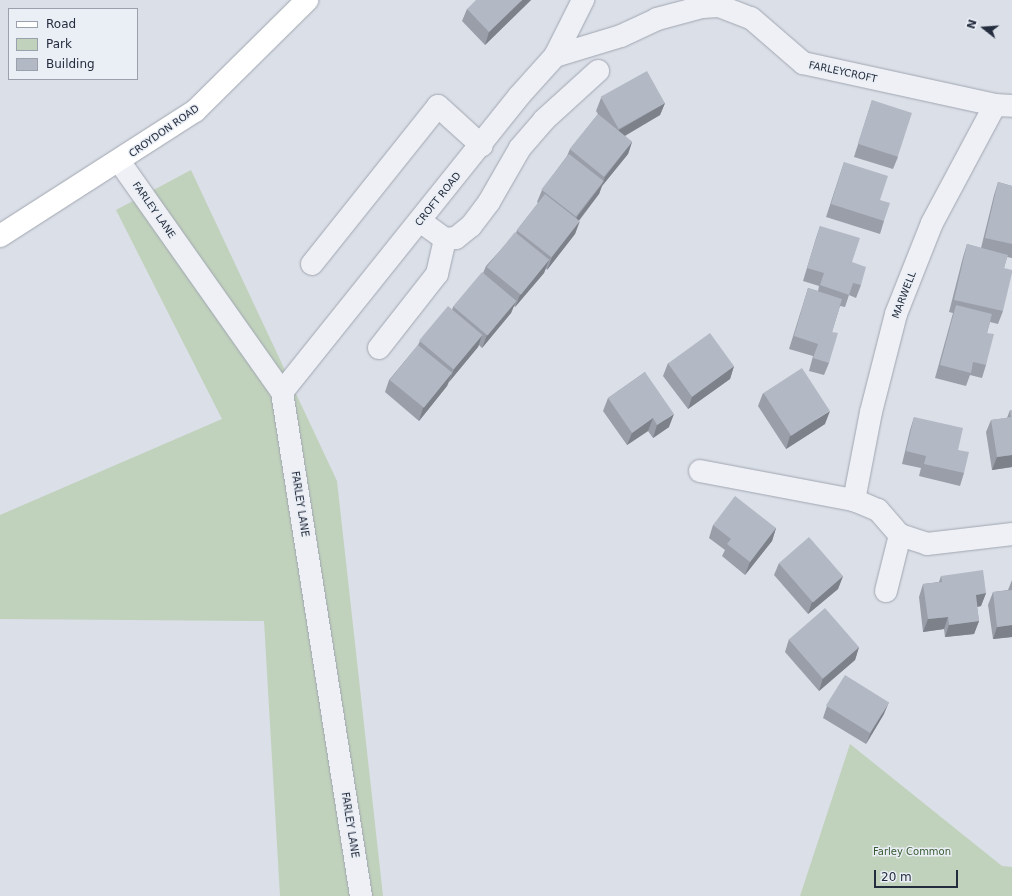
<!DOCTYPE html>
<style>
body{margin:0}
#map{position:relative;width:1012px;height:896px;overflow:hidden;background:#dbdfe7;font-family:"DejaVu Sans",sans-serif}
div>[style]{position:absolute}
.green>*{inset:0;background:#c0d1bc}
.roads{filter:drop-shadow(0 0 1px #a0a6b1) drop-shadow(0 0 1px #a0a6b1)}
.street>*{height:22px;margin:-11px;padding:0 11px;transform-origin:11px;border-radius:11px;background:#eef0f5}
.secondary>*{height:22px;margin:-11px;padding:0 11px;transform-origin:11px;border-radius:11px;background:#fff}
.wall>*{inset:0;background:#999ea9}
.shaded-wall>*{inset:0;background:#7d8189}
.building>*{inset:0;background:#b2b8c4;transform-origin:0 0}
span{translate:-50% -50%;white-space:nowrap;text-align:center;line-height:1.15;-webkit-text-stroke:3px #eaeef5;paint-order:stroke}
.street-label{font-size:10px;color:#242d3e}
.park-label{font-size:10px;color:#375a31}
.legend{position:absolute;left:8px;top:8px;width:130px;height:72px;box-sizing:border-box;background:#eaeef5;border:1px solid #9ba1ac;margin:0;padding:5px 7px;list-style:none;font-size:12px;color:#242d3e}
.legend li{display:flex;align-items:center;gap:8px;height:20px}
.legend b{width:20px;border:1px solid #9ba1ac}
.north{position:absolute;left:964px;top:8px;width:40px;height:40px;-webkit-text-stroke:3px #eaeef5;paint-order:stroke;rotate:287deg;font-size:11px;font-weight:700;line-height:16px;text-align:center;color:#242d3e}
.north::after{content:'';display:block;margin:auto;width:14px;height:18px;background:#242d3e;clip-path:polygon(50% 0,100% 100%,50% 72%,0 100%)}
.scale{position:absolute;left:874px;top:870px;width:84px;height:18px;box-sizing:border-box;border:2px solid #242d3e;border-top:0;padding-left:5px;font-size:12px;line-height:14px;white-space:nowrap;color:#242d3e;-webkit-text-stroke:3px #eaeef5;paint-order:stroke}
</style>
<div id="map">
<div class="green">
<i style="clip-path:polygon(191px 170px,337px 481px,383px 896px,280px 896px,264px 621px,0 619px,0 515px,222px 419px,116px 210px)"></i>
<i style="clip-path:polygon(850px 744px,1002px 866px,1012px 867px,1012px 896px,800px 896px)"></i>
</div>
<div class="roads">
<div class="street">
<i style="left:555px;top:56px;width:69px;rotate:-16.9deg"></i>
<i style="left:621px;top:36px;width:40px;rotate:-25deg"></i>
<i style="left:657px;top:19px;width:47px;rotate:-14.9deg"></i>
<i style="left:702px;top:7px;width:17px;rotate:-3deg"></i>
<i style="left:719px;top:6px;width:34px;rotate:21deg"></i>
<i style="left:751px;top:18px;width:69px;rotate:40.9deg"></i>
<i style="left:803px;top:63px;width:197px;rotate:12.3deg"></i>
<i style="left:995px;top:105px;width:17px;rotate:3deg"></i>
<i style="left:995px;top:105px;width:134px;rotate:118.1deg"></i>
<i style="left:932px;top:223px;width:98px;rotate:111.6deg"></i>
<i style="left:896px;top:314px;width:101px;rotate:104.3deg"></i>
<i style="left:871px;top:412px;width:90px;rotate:100.9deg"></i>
<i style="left:854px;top:500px;width:26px;rotate:23deg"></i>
<i style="left:878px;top:510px;width:33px;rotate:49deg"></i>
<i style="left:900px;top:535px;width:28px;rotate:18deg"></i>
<i style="left:927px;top:544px;width:86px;rotate:-6.7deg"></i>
<i style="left:119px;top:161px;width:283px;rotate:54.8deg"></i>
<i style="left:282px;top:392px;width:510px;rotate:81.09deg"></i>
<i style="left:420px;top:221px;width:31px;rotate:36deg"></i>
<i style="left:445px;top:239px;width:11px;rotate:-5deg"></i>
<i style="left:456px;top:238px;width:19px;rotate:-39deg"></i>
<i style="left:471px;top:226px;width:30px;rotate:-53deg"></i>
<i style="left:489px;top:202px;width:62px;rotate:-60.1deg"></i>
<i style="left:520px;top:148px;width:37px;rotate:-49deg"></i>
<i style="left:544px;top:120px;width:73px;rotate:-42.2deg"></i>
<i style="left:312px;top:264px;width:202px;rotate:-51.4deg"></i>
<i style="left:438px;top:106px;width:59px;rotate:42.3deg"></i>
<i style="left:379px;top:348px;width:94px;rotate:-51.9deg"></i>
<i style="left:437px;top:274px;width:36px;rotate:-77deg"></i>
<i style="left:282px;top:392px;width:379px;rotate:-51.3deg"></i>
<i style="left:519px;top:96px;width:54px;rotate:-48deg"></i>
<i style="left:555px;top:56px;width:63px;rotate:-63.4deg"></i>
<i style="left:700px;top:471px;width:157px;rotate:10.7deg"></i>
<i style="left:886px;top:591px;width:58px;rotate:-76deg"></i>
</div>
<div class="secondary">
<i style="left:0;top:236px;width:232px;rotate:-32.7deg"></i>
<i style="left:195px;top:111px;width:158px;rotate:-44.7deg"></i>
</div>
</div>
<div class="wall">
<i style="clip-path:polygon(531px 0,485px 45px,462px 21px,467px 9px)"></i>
<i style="clip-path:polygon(601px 98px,665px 103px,660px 115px,625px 136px,632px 142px,628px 154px,602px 186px,599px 194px,579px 221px,575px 234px,547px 270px,546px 268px,544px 273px,515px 307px,514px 306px,511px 313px,482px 348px,479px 345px,478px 347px,449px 382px,447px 386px,419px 421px,385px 392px,389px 380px,418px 345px,420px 341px,452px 310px,453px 307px,483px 273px,486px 266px,516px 233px,517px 230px,538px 203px,537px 202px,542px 190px,567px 156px,570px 149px,598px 114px,596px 111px)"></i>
<i style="clip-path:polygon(872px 100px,898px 157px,893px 169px,854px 157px)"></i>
<i style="clip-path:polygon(844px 162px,880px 200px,884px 221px,880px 234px,826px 217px)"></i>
<i style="clip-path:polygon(998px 182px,1012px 186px,1012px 258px,1007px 257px,1004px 268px,1003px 311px,998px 324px,990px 322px,987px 333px,986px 365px,982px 378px,970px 375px,966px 386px,935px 378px,953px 313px,949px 312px,963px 257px,967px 244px,981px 248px,994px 195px)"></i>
<i style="clip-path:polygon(820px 226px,852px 262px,861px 285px,856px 298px,849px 295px,845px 307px,840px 306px,832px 332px,829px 363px,824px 375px,809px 371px,813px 356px,789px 349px,804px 301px,808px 288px,818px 291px,819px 286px,803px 281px,816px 238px)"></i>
<i style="clip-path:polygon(668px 363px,734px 366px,730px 379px,688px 409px,663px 376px)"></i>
<i style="clip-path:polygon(645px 372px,669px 427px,653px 438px,648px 431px,627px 445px,603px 411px,608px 398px)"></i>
<i style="clip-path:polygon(763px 393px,825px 424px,786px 449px,758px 406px)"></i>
<i style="clip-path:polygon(1010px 410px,1012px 410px,1012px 467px,992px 470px,986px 432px,991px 420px,1007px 418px)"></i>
<i style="clip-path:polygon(914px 417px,958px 450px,964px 473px,960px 486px,919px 476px,921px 468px,902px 464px,910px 430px)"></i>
<i style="clip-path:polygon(713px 525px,776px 528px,772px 541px,745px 575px,722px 556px,725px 550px,709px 538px)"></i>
<i style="clip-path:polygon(779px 563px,843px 576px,838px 589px,808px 614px,774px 575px)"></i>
<i style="clip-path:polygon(941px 576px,986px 593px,981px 606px,977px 607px,979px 621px,974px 634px,945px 637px,944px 629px,923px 632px,919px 597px,923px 584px,939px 582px)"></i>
<i style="clip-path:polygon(1012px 580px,1012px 637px,993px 639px,988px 605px,993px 592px,1008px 590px)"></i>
<i style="clip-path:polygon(789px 639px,859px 647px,855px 660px,819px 691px,785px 652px)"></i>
<i style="clip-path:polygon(827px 706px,884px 714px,866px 744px,823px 718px)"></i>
</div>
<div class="shaded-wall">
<i style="clip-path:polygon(522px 0,531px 0,485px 45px,489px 32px)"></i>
<i style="clip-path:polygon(665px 103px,660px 115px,614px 142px,619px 130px)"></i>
<i style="clip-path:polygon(632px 142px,628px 154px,602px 186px,599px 194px,572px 229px,577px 217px,602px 184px,605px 177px)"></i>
<i style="clip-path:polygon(580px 221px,575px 234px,547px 270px,552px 257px)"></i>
<i style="clip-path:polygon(549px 260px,544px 273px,515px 307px,520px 295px)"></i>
<i style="clip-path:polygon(516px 301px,511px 313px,482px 348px,487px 335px)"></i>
<i style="clip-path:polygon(482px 335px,478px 347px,449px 382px,454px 369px)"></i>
<i style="clip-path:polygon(734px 366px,730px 379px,688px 409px,692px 397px)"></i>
<i style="clip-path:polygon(452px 373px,447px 386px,419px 421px,423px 408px)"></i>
<i style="clip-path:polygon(830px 411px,825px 424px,786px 449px,790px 436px)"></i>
<i style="clip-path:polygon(674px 414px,669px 427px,653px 438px,657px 425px)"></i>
<i style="clip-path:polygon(653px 418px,648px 431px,627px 445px,632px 433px)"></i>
<i style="clip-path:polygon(1012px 455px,1012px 467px,992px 470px,997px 457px)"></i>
<i style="clip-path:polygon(776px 528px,772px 541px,745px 575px,750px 562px)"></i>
<i style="clip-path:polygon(843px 576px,838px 589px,808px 614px,812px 602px)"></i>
<i style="clip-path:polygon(986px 593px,981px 606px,971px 608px,976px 595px)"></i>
<i style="clip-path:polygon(948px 617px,944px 629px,923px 632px,928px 619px)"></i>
<i style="clip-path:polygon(979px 621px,974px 634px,945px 637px,949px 625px)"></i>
<i style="clip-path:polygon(1012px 625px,1012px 637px,993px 639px,997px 627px)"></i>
<i style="clip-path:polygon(859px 647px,855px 660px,819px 691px,823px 678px)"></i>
<i style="clip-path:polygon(889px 702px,884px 714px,866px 744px,871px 732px)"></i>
</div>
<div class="building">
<i style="clip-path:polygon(476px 0,522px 0,489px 32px,467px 9px)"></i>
<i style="left:647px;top:71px;width:37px;height:53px;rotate:61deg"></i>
<i style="left:872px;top:100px;width:42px;height:46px;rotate:18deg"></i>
<i style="left:598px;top:114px;width:44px;height:45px;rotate:39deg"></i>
<i style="left:569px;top:154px;width:44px;height:45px;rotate:38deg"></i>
<i style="clip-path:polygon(844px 162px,888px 176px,880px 200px,890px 203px,884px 221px,831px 204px)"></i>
<i style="clip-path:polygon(998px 182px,1012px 186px,1012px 244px,985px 238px)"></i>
<i style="left:545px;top:194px;width:44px;height:46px;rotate:38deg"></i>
<i style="clip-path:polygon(820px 226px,860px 238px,852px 262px,866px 267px,861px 285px,853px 283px,849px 295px,820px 285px,824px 273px,807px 268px)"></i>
<i style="left:515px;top:232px;width:44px;height:45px;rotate:39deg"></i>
<i style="clip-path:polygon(967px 244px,1008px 255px,1004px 268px,1012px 270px,1012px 273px,1003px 311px,954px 300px)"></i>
<i style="left:482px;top:272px;width:45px;height:45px;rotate:40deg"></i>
<i style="clip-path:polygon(808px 288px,842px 299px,832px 332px,838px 333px,829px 363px,813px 358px,818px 344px,794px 336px)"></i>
<i style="clip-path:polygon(956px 305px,992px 314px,987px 333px,994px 334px,986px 365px,973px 362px,971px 373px,940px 365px)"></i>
<i style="left:448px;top:306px;width:45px;height:45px;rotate:40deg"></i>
<i style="left:710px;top:333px;width:41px;height:52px;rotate:54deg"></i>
<i style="left:418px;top:345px;width:44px;height:45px;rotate:39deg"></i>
<i style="left:802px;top:368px;width:51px;height:46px;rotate:57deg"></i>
<i style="clip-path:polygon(645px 372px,674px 414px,657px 425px,653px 418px,632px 433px,608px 398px)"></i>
<i style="clip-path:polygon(1010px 410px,1012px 410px,1012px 455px,997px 457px,991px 420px,1011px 417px)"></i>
<i style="clip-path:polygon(914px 417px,963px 428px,958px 450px,969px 452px,964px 473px,924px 464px,926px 456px,906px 451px)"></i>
<i style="clip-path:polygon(735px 496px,776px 528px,750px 562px,727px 544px,731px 539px,713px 525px)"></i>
<i style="left:809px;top:537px;width:52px;height:40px;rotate:49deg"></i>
<i style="clip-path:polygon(983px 570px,986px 593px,976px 595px,979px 621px,949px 625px,948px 617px,928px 619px,923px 584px,942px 582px,941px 576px)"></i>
<i style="clip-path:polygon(1012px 590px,1012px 625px,997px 627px,993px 592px)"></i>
<i style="left:825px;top:608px;width:52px;height:48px;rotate:49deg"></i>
<i style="left:845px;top:675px;width:52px;height:36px;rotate:32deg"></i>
</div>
<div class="street-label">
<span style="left:843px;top:72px;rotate:12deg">FARLEYCROFT</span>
<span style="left:164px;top:131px;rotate:-35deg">CROYDON ROAD</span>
<span style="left:438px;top:199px;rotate:-51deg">CROFT ROAD</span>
<span style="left:154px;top:210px;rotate:55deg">FARLEY LANE</span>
<span style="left:904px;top:295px;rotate:-69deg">MARWELL</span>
<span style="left:300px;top:504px;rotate:81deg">FARLEY LANE</span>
<span style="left:350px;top:825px;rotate:81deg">FARLEY LANE</span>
</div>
<div class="park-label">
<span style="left:912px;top:852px">Farley Common</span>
</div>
<ul class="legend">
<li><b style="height:5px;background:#fff"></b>Road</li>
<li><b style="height:11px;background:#c0d1bc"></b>Park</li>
<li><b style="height:11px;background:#b2b8c4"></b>Building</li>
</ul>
<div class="north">N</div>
<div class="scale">20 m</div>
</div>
